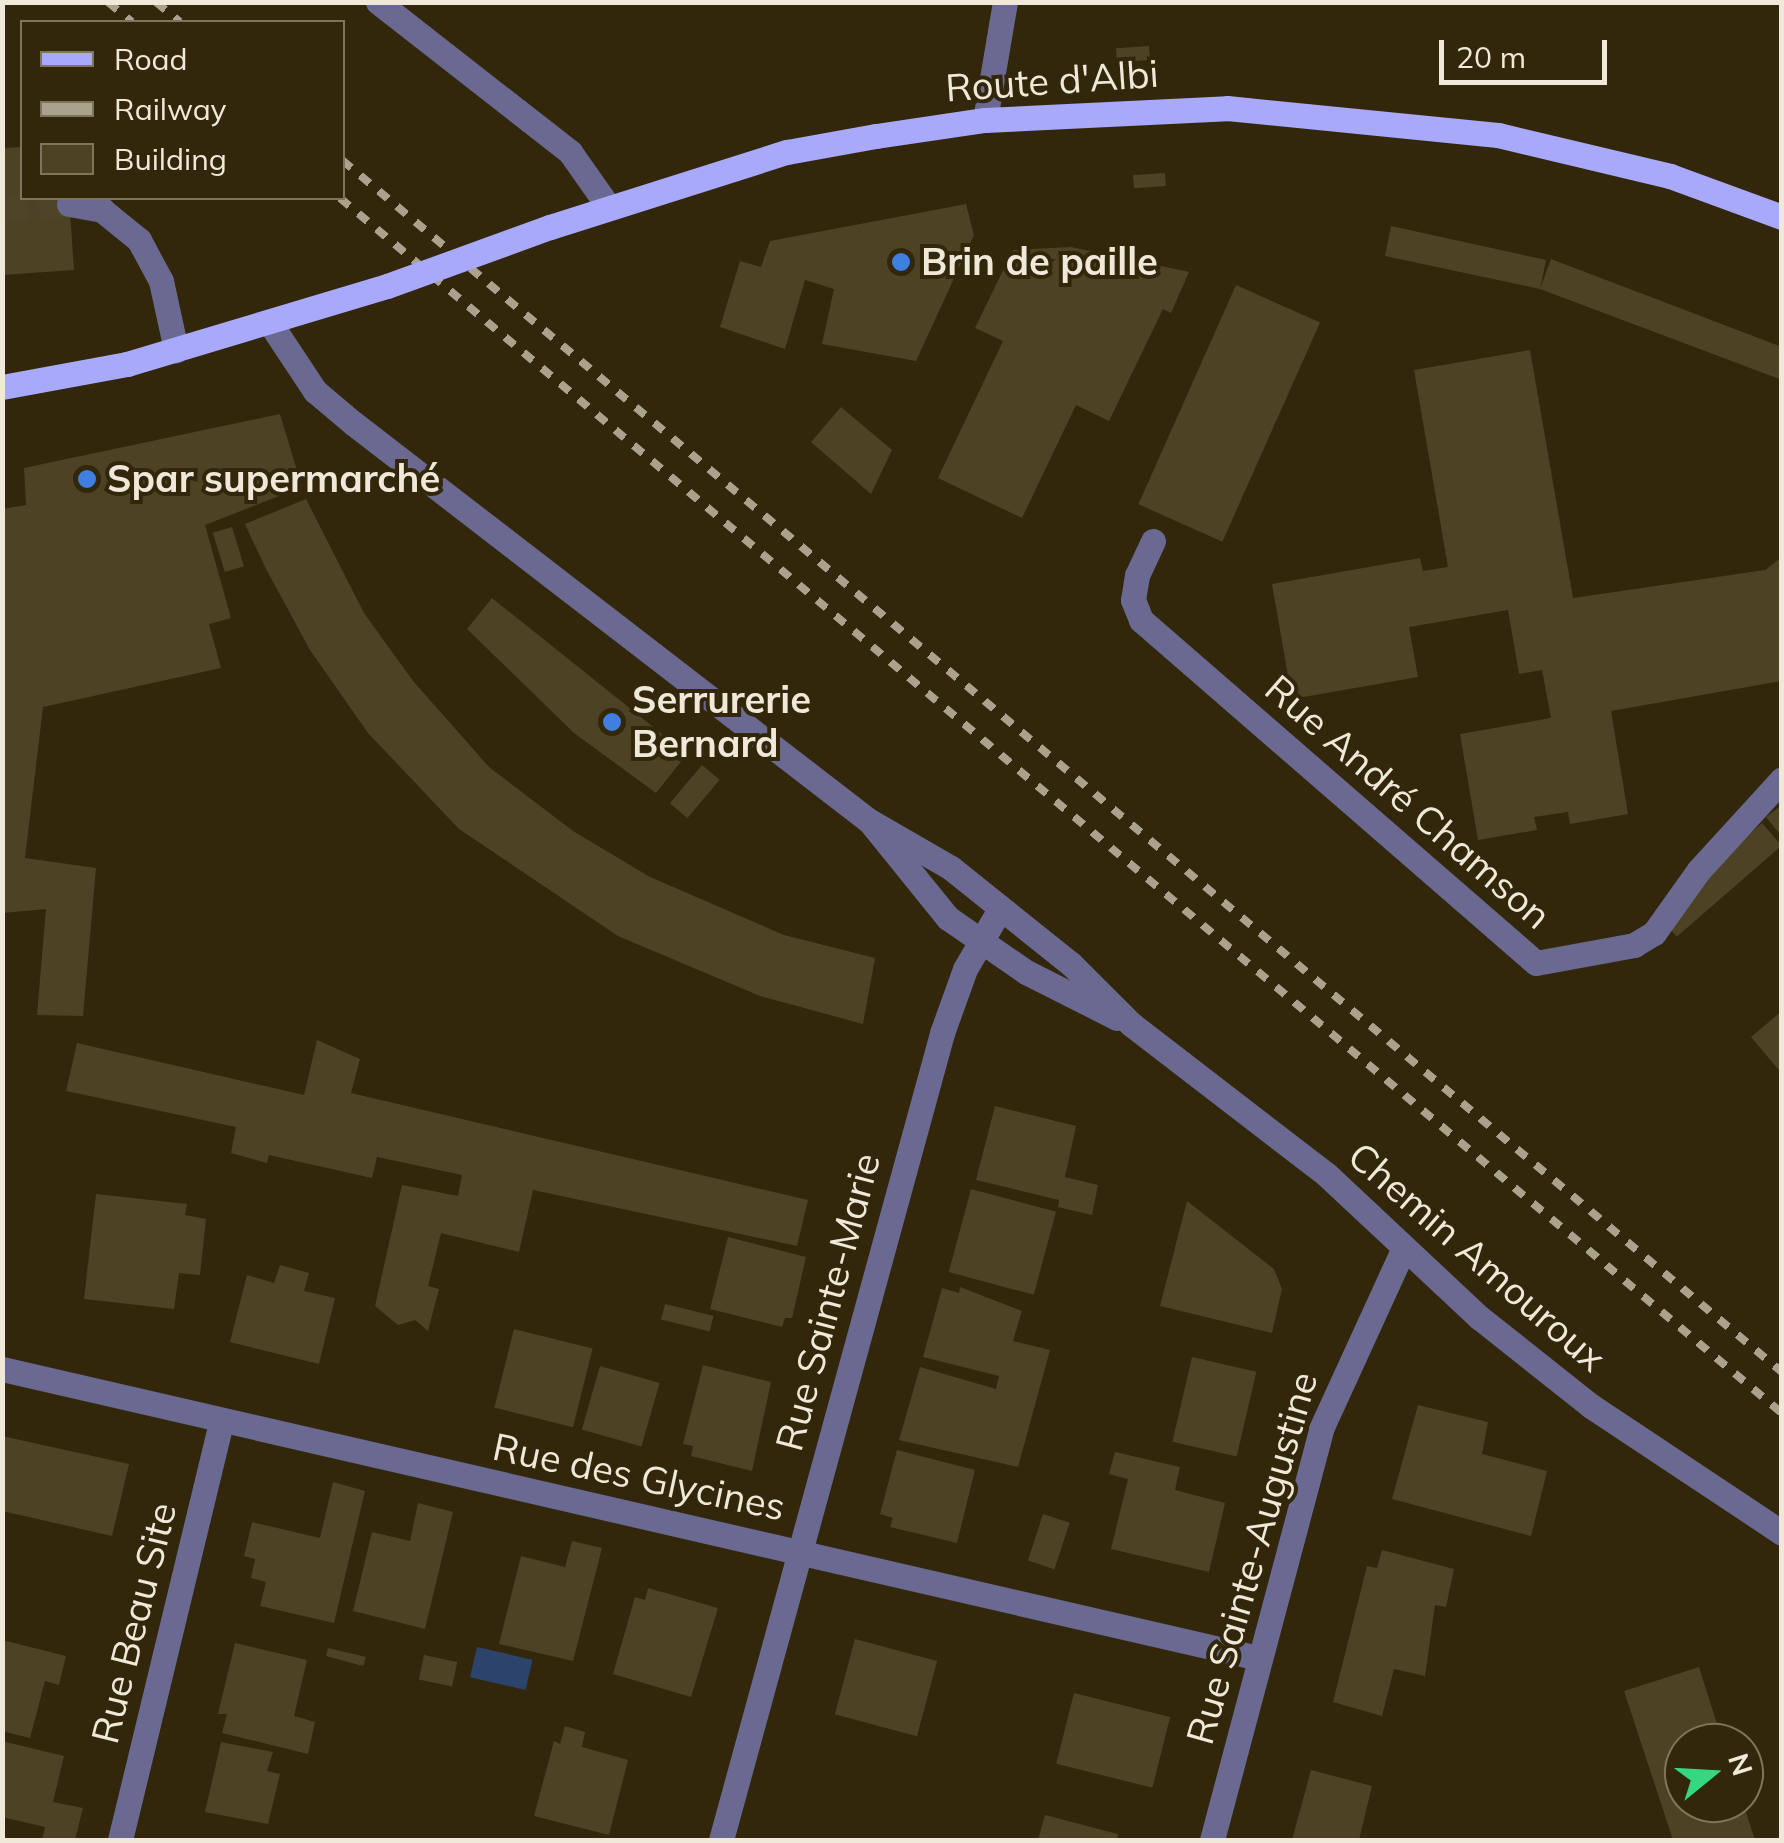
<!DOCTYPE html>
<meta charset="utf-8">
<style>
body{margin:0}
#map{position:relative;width:1784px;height:1843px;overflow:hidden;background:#32270a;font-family:Mulish,sans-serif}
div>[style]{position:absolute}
.water>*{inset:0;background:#2c436c;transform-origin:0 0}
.building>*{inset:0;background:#4e4225;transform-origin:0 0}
.minor-tunnel>*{height:25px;margin-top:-12.5px;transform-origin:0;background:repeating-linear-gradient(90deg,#4e4429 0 25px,transparent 0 37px)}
.minor>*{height:25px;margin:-12.5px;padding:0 12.5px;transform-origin:12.5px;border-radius:12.5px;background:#696991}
.major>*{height:25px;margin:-12.5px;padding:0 12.5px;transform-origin:12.5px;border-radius:12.5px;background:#a9a9fb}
.rail>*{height:8px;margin-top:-4px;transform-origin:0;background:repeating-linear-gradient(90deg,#aba28e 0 12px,transparent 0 24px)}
.major-bridge>*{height:25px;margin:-12.5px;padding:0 12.5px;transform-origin:12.5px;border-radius:12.5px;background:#a9a9fb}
.dots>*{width:28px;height:28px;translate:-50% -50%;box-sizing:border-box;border:5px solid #32270a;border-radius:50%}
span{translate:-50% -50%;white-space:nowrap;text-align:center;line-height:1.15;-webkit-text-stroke:8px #32270a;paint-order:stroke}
.street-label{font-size:38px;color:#f0e9d9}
.poi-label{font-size:38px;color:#f0e9d9;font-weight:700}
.left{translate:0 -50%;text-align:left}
.frame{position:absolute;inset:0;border:5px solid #f0e9d9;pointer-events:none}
.legend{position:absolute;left:20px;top:20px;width:325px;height:180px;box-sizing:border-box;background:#32270a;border:2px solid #7e755d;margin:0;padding:12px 18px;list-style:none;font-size:30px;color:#f0e9d9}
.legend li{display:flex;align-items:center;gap:20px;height:50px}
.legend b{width:50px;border:2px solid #7e755d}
.north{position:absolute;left:1664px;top:1723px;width:100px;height:100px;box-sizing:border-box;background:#32270a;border:2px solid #7e755d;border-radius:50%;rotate:72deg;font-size:28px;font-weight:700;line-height:40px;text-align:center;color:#f0e9d9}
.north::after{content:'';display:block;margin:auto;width:35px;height:45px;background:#35d881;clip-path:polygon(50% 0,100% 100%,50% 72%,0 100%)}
.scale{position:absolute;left:1439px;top:40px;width:168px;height:45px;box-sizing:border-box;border:5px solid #f0e9d9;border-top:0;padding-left:12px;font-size:30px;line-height:35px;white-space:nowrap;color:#f0e9d9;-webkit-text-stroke:8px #32270a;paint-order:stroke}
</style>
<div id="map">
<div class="water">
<i style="left:477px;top:1647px;width:57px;height:31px;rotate:13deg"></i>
</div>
<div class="building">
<i style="left:1149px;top:46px;width:14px;height:33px;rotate:86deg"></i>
<i style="clip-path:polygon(22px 147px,22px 198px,69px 198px,74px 270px,2px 275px,2px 148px)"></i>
<i style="left:1165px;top:173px;width:13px;height:32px;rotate:86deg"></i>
<i style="clip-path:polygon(966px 204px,974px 235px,916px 361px,822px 344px,834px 289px,805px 280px,785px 349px,720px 327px,740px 261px,761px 267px,770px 241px)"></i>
<i style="clip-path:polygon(1391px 226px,1546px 260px,1540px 289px,1551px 259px,1782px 347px,1782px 380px,1540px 289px,1385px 256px)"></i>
<i style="clip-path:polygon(1071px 247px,1189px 272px,1171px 313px,1163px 309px,1109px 421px,1076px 405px,1022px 518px,938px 478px,1003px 341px,975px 328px,1013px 250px)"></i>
<i style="left:1236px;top:285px;width:92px;height:240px;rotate:24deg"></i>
<i style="clip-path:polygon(1530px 350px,1573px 598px,1765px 570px,1782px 557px,1782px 681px,1611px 711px,1628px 814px,1570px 824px,1568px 812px,1534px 817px,1537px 830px,1478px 840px,1460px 734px,1551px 718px,1542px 670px,1519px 674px,1508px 610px,1409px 627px,1418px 677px,1292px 699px,1272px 584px,1420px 558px,1423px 571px,1448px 567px,1414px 370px)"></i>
<i style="clip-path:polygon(841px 407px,892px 450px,871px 494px,811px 442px)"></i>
<i style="clip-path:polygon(280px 414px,302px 487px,205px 525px,231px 618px,209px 624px,221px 668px,43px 707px,25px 858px,96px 868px,83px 1016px,37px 1015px,46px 909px,2px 913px,2px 509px,26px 505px,24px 468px)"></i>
<i style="clip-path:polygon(306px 499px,364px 613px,413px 681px,489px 767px,573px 831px,650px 877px,784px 935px,875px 958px,863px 1024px,760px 996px,618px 936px,459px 829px,368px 733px,310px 650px,265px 567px,245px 524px)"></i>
<i style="left:232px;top:527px;width:41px;height:20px;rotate:73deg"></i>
<i style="clip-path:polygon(492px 598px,687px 754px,656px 793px,574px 733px,467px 629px)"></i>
<i style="left:702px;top:765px;width:23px;height:50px;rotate:40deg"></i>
<i style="clip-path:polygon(1782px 805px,1782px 837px,1766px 817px)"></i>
<i style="left:1762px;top:823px;width:30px;height:139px;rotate:49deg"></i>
<i style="clip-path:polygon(1782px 1011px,1782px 1074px,1751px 1037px)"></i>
<i style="clip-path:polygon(317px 1040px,360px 1059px,351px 1093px,808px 1200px,797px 1246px,533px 1190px,519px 1252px,441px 1233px,428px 1286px,439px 1289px,428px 1331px,415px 1320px,398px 1325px,375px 1306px,402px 1185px,458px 1196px,462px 1175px,377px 1157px,372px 1178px,269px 1155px,267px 1163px,231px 1153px,236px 1127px,66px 1091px,77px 1043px,304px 1095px)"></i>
<i style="clip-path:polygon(995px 1106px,1076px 1126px,1065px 1177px,1098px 1185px,1092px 1215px,1058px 1207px,1059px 1200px,976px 1180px)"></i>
<i style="left:971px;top:1189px;width:88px;height:86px;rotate:15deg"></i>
<i style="clip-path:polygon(96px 1194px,187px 1204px,185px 1215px,206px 1219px,200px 1275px,179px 1273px,174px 1309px,84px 1299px)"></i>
<i style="clip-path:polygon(1187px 1201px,1274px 1269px,1282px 1289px,1272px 1333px,1160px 1306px)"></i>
<i style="clip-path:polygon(728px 1237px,806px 1257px,792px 1318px,785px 1318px,782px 1327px,710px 1309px)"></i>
<i style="clip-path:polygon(280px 1265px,309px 1273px,304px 1291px,335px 1298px,319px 1364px,230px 1342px,247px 1275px,274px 1283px)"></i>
<i style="clip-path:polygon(960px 1287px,1022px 1311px,1013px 1341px,1050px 1350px,1018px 1467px,899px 1440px,920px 1367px,996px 1389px,999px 1376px,923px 1357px,942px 1288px,959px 1293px)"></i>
<i style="left:665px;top:1304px;width:50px;height:16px;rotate:14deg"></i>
<i style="left:514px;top:1329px;width:81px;height:81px;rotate:14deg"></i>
<i style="left:1192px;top:1357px;width:66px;height:87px;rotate:13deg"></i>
<i style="clip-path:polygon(703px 1365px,771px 1382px,752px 1471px,691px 1456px,693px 1446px,683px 1444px)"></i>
<i style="left:600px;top:1366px;width:62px;height:66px;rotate:16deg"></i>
<i style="clip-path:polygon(1418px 1405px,1488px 1422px,1482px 1454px,1547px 1471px,1531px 1536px,1392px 1499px)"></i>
<i style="clip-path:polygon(2px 1436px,129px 1464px,112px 1536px,2px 1511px)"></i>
<i style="clip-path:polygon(897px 1450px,975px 1470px,957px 1543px,890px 1527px,893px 1518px,880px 1514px)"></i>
<i style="clip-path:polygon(1115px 1452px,1180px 1467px,1175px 1490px,1225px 1503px,1209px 1572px,1111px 1549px,1128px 1479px,1109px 1474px)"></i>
<i style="clip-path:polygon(333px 1482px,365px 1491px,334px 1623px,260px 1606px,266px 1582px,251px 1578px,255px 1559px,244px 1556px,252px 1522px,320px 1538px)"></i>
<i style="clip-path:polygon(418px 1503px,453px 1512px,425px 1629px,353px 1611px,372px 1532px,410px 1541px)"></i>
<i style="left:1043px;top:1514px;width:28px;height:49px;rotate:18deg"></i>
<i style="clip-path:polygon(572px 1541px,602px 1548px,573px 1661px,499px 1644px,521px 1556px,565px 1567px)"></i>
<i style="clip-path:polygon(1382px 1550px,1454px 1569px,1446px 1607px,1435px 1605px,1425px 1676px,1394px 1669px,1382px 1716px,1333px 1702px,1367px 1566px,1377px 1568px)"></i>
<i style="clip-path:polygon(648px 1588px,718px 1608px,691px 1697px,613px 1674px,635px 1597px,645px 1600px)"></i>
<i style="left:855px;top:1639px;width:85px;height:78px;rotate:15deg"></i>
<i style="clip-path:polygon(2px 1640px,66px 1656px,59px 1685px,45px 1681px,30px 1738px,2px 1731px)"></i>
<i style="clip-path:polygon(235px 1643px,307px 1660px,294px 1716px,315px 1722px,308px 1754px,222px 1733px,227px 1714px,218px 1714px)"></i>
<i style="clip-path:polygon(328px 1648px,366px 1657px,363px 1666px,326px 1656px)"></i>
<i style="left:424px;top:1655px;width:34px;height:25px;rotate:12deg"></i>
<i style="clip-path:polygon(1699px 1667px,1723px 1743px,1684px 1743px,1684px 1803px,1743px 1803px,1755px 1840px,1673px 1840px,1624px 1691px)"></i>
<i style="left:1074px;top:1693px;width:99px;height:73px;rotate:14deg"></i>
<i style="clip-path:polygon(565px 1726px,585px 1732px,582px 1747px,628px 1760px,609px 1835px,534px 1816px,554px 1741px,560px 1744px)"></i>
<i style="clip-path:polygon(2px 1741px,64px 1756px,53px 1802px,83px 1808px,75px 1840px,42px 1840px,45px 1827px,2px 1817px)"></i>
<i style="clip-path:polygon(221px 1742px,273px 1752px,267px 1771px,280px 1774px,268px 1824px,205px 1812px)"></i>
<i style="clip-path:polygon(1311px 1770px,1372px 1786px,1359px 1840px,1292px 1840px)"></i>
<i style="clip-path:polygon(1045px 1815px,1118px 1834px,1117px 1840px,1038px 1840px)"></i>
</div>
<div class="minor-tunnel">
<i style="left:2px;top:209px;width:67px;rotate:-4.3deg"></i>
</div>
<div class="minor">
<i style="left:378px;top:2px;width:244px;rotate:38deg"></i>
<i style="left:570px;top:152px;width:66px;rotate:54.9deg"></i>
<i style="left:985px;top:120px;width:120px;rotate:-80.4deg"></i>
<i style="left:69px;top:204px;width:34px;rotate:10deg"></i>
<i style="left:102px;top:210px;width:48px;rotate:39deg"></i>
<i style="left:139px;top:240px;width:47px;rotate:61.8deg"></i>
<i style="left:161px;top:281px;width:71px;rotate:77.7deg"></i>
<i style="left:270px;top:323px;width:82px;rotate:56.5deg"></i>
<i style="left:315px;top:391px;width:50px;rotate:40.1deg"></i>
<i style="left:353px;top:423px;width:650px;rotate:37.63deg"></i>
<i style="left:868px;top:820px;width:96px;rotate:30deg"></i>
<i style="left:951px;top:868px;width:154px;rotate:38.7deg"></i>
<i style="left:1071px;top:964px;width:85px;rotate:45deg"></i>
<i style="left:1131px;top:1024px;width:247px;rotate:37.6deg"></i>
<i style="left:1327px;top:1175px;width:209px;rotate:43.1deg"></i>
<i style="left:1480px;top:1318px;width:142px;rotate:38.4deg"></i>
<i style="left:1591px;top:1406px;width:229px;rotate:33.6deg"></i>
<i style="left:1153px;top:541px;width:38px;rotate:115deg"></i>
<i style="left:1137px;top:575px;width:25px;rotate:99deg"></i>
<i style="left:1133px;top:600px;width:22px;rotate:68deg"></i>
<i style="left:1141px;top:620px;width:523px;rotate:40.97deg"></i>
<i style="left:1536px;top:963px;width:100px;rotate:-10.4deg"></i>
<i style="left:1634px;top:945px;width:23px;rotate:-31deg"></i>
<i style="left:1654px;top:933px;width:77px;rotate:-54.5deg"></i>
<i style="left:1699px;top:870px;width:123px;rotate:-47.6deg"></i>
<i style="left:871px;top:823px;width:122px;rotate:51deg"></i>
<i style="left:948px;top:918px;width:95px;rotate:34.7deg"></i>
<i style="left:1026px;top:972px;width:102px;rotate:26.8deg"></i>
<i style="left:2px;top:1369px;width:1290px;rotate:12.95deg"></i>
<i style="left:120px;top:1840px;width:428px;rotate:-76.4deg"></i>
<i style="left:721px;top:1840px;width:837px;rotate:-74.68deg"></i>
<i style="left:942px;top:1033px;width:68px;rotate:-70.2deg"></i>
<i style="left:965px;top:969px;width:69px;rotate:-59.7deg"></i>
<i style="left:1212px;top:1840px;width:425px;rotate:-75.1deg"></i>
<i style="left:1321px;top:1429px;width:199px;rotate:-65.4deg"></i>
</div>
<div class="major">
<i style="left:550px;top:227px;width:249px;rotate:-17.6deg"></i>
<i style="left:787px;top:152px;width:90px;rotate:-10.2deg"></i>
<i style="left:876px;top:136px;width:110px;rotate:-8.4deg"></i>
<i style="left:985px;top:120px;width:242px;rotate:-2.8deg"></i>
<i style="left:1227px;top:108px;width:272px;rotate:5.7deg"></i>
<i style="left:1498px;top:135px;width:177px;rotate:13.4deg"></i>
<i style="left:1670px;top:176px;width:119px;rotate:20.1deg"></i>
<i style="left:2px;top:387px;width:127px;rotate:-10.4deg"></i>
<i style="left:127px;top:364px;width:271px;rotate:-16.7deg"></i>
</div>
<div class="rail">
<i style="left:108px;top:2px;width:31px;rotate:40deg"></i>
<i style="left:156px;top:2px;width:31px;rotate:40deg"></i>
<i style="left:342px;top:160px;width:1882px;rotate:40.09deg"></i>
<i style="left:340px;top:198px;width:1886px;rotate:40.12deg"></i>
</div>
<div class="major-bridge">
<i style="left:387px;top:286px;width:173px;rotate:-19.9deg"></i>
</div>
<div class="dots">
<i style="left:901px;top:262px;background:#3f7fe0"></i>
<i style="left:87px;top:479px;background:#3f7fe0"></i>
<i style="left:612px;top:722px;background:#3f7fe0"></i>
</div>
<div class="street-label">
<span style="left:1052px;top:81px;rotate:-4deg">Route d'Albi</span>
<span style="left:1408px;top:802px;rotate:41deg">Rue André Chamson</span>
<span style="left:1477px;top:1257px;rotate:41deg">Chemin Amouroux</span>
<span style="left:828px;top:1302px;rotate:-75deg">Rue Sainte-Marie</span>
<span style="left:639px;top:1477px;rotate:12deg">Rue des Glycines</span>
<span style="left:1252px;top:1558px;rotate:-74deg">Rue Sainte-Augustine</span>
<span style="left:134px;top:1623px;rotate:-76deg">Rue Beau Site</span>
</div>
<div class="poi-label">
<span class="left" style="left:921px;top:262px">Brin de paille</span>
<span class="left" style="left:107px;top:479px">Spar supermarché</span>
<span class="left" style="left:632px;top:722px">Serrurerie<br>Bernard</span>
</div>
<div class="frame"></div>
<ul class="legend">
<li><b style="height:12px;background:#a9a9fb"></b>Road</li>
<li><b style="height:12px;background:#aba28e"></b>Railway</li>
<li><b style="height:28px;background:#4e4225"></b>Building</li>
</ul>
<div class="north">N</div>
<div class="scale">20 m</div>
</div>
